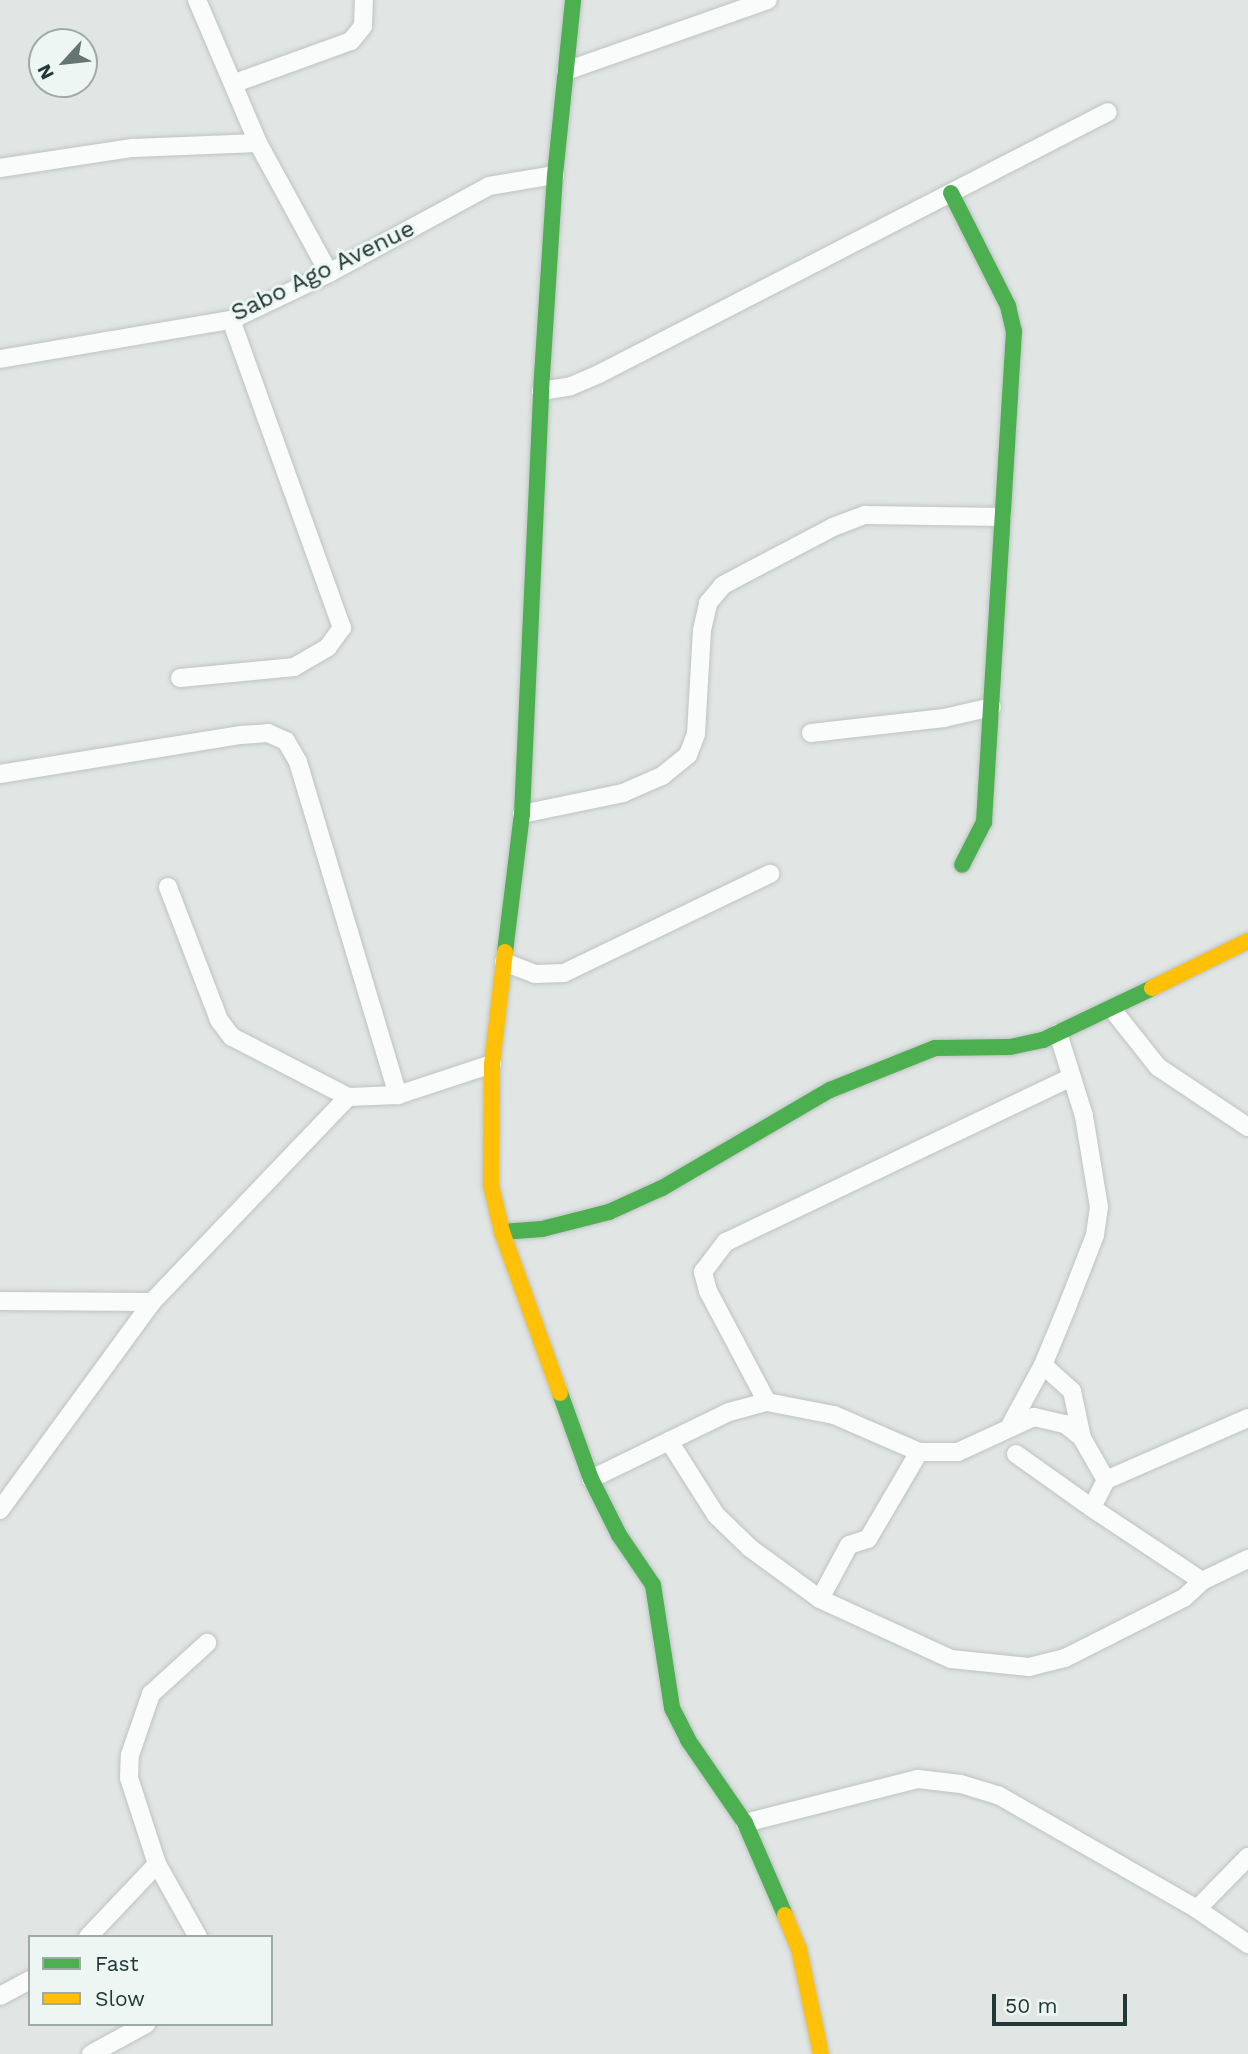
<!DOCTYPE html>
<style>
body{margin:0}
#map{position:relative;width:1248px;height:2054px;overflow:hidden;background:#e1e6e5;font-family:"Work Sans",sans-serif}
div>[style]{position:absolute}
.roads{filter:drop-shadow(0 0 2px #bec3c2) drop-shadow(0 0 2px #bec3c2)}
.street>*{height:18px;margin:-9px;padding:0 9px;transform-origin:9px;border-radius:9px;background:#fafbfb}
.fast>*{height:16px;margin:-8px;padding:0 8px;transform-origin:8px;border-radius:8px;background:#4caf50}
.slow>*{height:16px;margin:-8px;padding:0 8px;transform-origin:8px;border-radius:8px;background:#ffc107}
span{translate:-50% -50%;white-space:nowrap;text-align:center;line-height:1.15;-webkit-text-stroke:6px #eef6f4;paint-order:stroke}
.street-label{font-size:24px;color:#203836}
.legend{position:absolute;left:28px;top:1935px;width:245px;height:91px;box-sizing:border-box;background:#eef6f4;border:2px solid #9caaa8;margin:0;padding:9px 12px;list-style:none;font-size:21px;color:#203836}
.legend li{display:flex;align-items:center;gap:14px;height:35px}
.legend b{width:35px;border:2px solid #9caaa8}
.north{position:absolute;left:28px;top:28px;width:70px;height:70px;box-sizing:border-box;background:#eef6f4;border:2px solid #9caaa8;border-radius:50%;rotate:243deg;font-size:19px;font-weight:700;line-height:28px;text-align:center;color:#203836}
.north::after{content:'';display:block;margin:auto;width:24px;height:32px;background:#647573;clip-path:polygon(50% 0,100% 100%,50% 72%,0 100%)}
.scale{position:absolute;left:992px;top:1994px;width:135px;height:32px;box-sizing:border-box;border:4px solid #203836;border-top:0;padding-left:9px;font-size:21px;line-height:24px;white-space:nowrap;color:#203836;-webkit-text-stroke:5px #eef6f4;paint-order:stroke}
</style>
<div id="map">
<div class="roads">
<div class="street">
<i style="left:197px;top:0;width:155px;rotate:66.9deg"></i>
<i style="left:258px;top:143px;width:148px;rotate:61.4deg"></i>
<i style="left:566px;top:71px;width:214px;rotate:-19.4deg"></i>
<i style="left:235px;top:83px;width:123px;rotate:-19.9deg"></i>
<i style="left:351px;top:41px;width:19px;rotate:-51deg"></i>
<i style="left:363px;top:26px;width:26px;rotate:-88deg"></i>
<i style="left:0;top:168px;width:134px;rotate:-8.6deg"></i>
<i style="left:133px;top:148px;width:125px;rotate:-2.3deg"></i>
<i style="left:0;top:359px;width:234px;rotate:-9.6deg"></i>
<i style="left:231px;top:320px;width:109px;rotate:-25.6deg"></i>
<i style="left:329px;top:273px;width:182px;rotate:-28.5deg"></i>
<i style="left:489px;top:186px;width:67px;rotate:-9.5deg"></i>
<i style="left:541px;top:391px;width:30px;rotate:-9deg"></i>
<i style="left:571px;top:386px;width:30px;rotate:-23deg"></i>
<i style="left:599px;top:374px;width:572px;rotate:-27.24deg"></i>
<i style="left:180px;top:678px;width:115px;rotate:-5.5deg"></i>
<i style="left:294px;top:667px;width:39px;rotate:-30deg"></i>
<i style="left:328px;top:647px;width:24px;rotate:-54deg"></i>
<i style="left:342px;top:628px;width:327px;rotate:-109.8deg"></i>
<i style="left:811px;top:733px;width:134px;rotate:-6.4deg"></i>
<i style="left:944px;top:718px;width:49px;rotate:-12.9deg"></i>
<i style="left:0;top:774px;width:244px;rotate:-9.2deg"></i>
<i style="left:241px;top:735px;width:27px;rotate:-4deg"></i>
<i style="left:268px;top:733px;width:20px;rotate:24deg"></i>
<i style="left:286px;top:741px;width:24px;rotate:60deg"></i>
<i style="left:298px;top:762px;width:348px;rotate:73.3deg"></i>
<i style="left:522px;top:814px;width:103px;rotate:-11.7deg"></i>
<i style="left:623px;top:793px;width:43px;rotate:-23.6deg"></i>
<i style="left:662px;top:776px;width:33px;rotate:-39deg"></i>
<i style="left:688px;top:755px;width:22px;rotate:-69deg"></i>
<i style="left:696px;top:734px;width:104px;rotate:-86.7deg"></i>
<i style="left:702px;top:630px;width:28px;rotate:-77deg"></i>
<i style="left:708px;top:603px;width:23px;rotate:-50deg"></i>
<i style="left:723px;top:585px;width:124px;rotate:-27.8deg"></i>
<i style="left:833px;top:527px;width:34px;rotate:-21deg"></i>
<i style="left:865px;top:515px;width:137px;rotate:0.8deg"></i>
<i style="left:168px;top:887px;width:142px;rotate:69deg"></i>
<i style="left:219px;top:1020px;width:21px;rotate:53deg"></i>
<i style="left:232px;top:1037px;width:131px;rotate:27.3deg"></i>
<i style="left:504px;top:962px;width:33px;rotate:21deg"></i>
<i style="left:535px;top:974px;width:29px;rotate:-2deg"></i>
<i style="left:564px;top:973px;width:229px;rotate:-25.7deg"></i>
<i style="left:1112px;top:1009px;width:74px;rotate:51.6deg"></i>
<i style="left:1158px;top:1067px;width:108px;rotate:33.7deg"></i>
<i style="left:0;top:1301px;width:152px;rotate:0.4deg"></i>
<i style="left:1043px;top:1365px;width:39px;rotate:42deg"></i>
<i style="left:1072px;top:1391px;width:48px;rotate:78deg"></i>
<i style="left:767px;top:1402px;width:126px;rotate:-118deg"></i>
<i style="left:708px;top:1291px;width:20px;rotate:-105deg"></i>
<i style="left:703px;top:1272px;width:38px;rotate:-53deg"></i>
<i style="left:726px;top:1242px;width:383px;rotate:-25.5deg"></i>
<i style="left:1248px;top:1418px;width:155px;rotate:156.4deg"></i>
<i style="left:1106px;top:1480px;width:31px;rotate:117deg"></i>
<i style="left:1092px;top:1508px;width:132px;rotate:33.6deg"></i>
<i style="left:1202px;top:1581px;width:51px;rotate:-25.6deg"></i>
<i style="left:1011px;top:1424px;width:67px;rotate:-61.5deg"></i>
<i style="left:1043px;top:1365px;width:63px;rotate:-67.5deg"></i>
<i style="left:1067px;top:1307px;width:77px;rotate:-68.7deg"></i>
<i style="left:1095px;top:1235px;width:28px;rotate:-82deg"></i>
<i style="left:1099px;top:1207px;width:92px;rotate:-99.4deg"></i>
<i style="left:1084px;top:1116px;width:87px;rotate:-107.4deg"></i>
<i style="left:669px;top:1441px;width:88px;rotate:57.6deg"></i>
<i style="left:716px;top:1515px;width:47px;rotate:44.1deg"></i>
<i style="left:750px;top:1548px;width:87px;rotate:36.1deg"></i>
<i style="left:820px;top:1599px;width:144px;rotate:24.6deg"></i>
<i style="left:951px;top:1659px;width:78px;rotate:5.9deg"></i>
<i style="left:1029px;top:1667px;width:37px;rotate:-14deg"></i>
<i style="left:1065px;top:1658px;width:133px;rotate:-26.8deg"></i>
<i style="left:1184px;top:1598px;width:25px;rotate:-43deg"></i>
<i style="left:1016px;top:1454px;width:93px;rotate:35.4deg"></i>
<i style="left:591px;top:1479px;width:153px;rotate:-25.9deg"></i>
<i style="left:729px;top:1412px;width:39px;rotate:-15deg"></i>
<i style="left:767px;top:1402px;width:68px;rotate:11deg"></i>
<i style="left:834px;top:1415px;width:93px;rotate:23.5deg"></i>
<i style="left:919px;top:1452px;width:39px"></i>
<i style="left:958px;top:1452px;width:84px;rotate:-24.7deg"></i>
<i style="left:1034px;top:1417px;width:32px;rotate:13deg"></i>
<i style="left:1065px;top:1424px;width:22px;rotate:39deg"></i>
<i style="left:1082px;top:1438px;width:48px;rotate:60.3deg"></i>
<i style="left:0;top:1510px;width:258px;rotate:-53.8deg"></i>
<i style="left:152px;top:1302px;width:284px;rotate:-46.3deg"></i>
<i style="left:348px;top:1097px;width:50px;rotate:-2.3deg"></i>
<i style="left:398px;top:1095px;width:99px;rotate:-18.3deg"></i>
<i style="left:820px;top:1599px;width:61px;rotate:-61.8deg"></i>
<i style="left:849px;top:1545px;width:20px;rotate:-18deg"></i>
<i style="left:868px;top:1539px;width:101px;rotate:-59.6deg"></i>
<i style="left:745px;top:1823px;width:179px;rotate:-14.3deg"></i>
<i style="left:918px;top:1779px;width:43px;rotate:6.6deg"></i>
<i style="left:961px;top:1784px;width:39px;rotate:17deg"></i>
<i style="left:998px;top:1795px;width:229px;rotate:29.8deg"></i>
<i style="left:1197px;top:1909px;width:62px;rotate:34.5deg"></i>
<i style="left:1197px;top:1909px;width:73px;rotate:-45.6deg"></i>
<i style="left:88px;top:1937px;width:100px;rotate:-46.6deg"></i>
<i style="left:198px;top:1937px;width:84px;rotate:-119.3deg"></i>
<i style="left:157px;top:1864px;width:90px;rotate:-108deg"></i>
<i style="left:129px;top:1778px;width:23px;rotate:-88deg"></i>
<i style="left:130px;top:1755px;width:65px;rotate:-71deg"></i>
<i style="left:151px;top:1694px;width:76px;rotate:-42.3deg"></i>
<i style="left:0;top:1996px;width:34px;rotate:-28deg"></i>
<i style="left:91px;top:2054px;width:63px;rotate:-28.6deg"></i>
</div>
<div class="fast">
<i style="left:951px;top:193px;width:127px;rotate:63.2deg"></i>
<i style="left:1008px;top:306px;width:26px;rotate:77deg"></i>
<i style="left:1014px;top:331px;width:492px;rotate:93.5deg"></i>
<i style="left:984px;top:822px;width:48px;rotate:117.1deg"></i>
<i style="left:505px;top:952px;width:139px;rotate:-83deg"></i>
<i style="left:522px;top:814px;width:423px;rotate:-87.4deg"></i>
<i style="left:541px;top:391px;width:216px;rotate:-86.3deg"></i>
<i style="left:555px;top:175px;width:176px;rotate:-84.1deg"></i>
<i style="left:502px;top:1232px;width:40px;rotate:-4.3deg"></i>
<i style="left:542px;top:1229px;width:69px;rotate:-14.2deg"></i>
<i style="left:609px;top:1212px;width:58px;rotate:-24.4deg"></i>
<i style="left:662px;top:1188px;width:194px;rotate:-30.3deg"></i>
<i style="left:830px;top:1090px;width:113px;rotate:-21.8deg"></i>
<i style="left:935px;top:1048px;width:75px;rotate:-0.8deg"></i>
<i style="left:1010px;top:1047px;width:34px;rotate:-12deg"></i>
<i style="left:1043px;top:1040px;width:121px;rotate:-25.5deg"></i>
<i style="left:560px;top:1393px;width:91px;rotate:70.2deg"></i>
<i style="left:591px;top:1479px;width:63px;rotate:63.4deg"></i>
<i style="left:619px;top:1535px;width:60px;rotate:55.8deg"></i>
<i style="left:653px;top:1585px;width:124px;rotate:81.2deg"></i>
<i style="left:672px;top:1708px;width:36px;rotate:63deg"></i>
<i style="left:688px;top:1740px;width:101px;rotate:55.5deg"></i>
<i style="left:745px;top:1823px;width:100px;rotate:66.5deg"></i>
</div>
<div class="slow">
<i style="left:505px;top:952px;width:113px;rotate:96.6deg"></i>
<i style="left:492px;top:1064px;width:121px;rotate:90.5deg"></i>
<i style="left:491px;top:1185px;width:48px;rotate:76.8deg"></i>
<i style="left:502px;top:1232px;width:171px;rotate:70.2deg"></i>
<i style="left:1152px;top:988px;width:107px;rotate:-26.1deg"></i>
<i style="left:785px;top:1915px;width:37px;rotate:68deg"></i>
<i style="left:799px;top:1949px;width:107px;rotate:78.2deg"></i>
</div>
</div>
<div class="street-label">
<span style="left:323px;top:271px;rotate:-26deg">Sabo Ago Avenue</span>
</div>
<ul class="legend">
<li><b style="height:9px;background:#4caf50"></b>Fast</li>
<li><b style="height:9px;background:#ffc107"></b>Slow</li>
</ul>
<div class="north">N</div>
<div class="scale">50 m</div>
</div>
